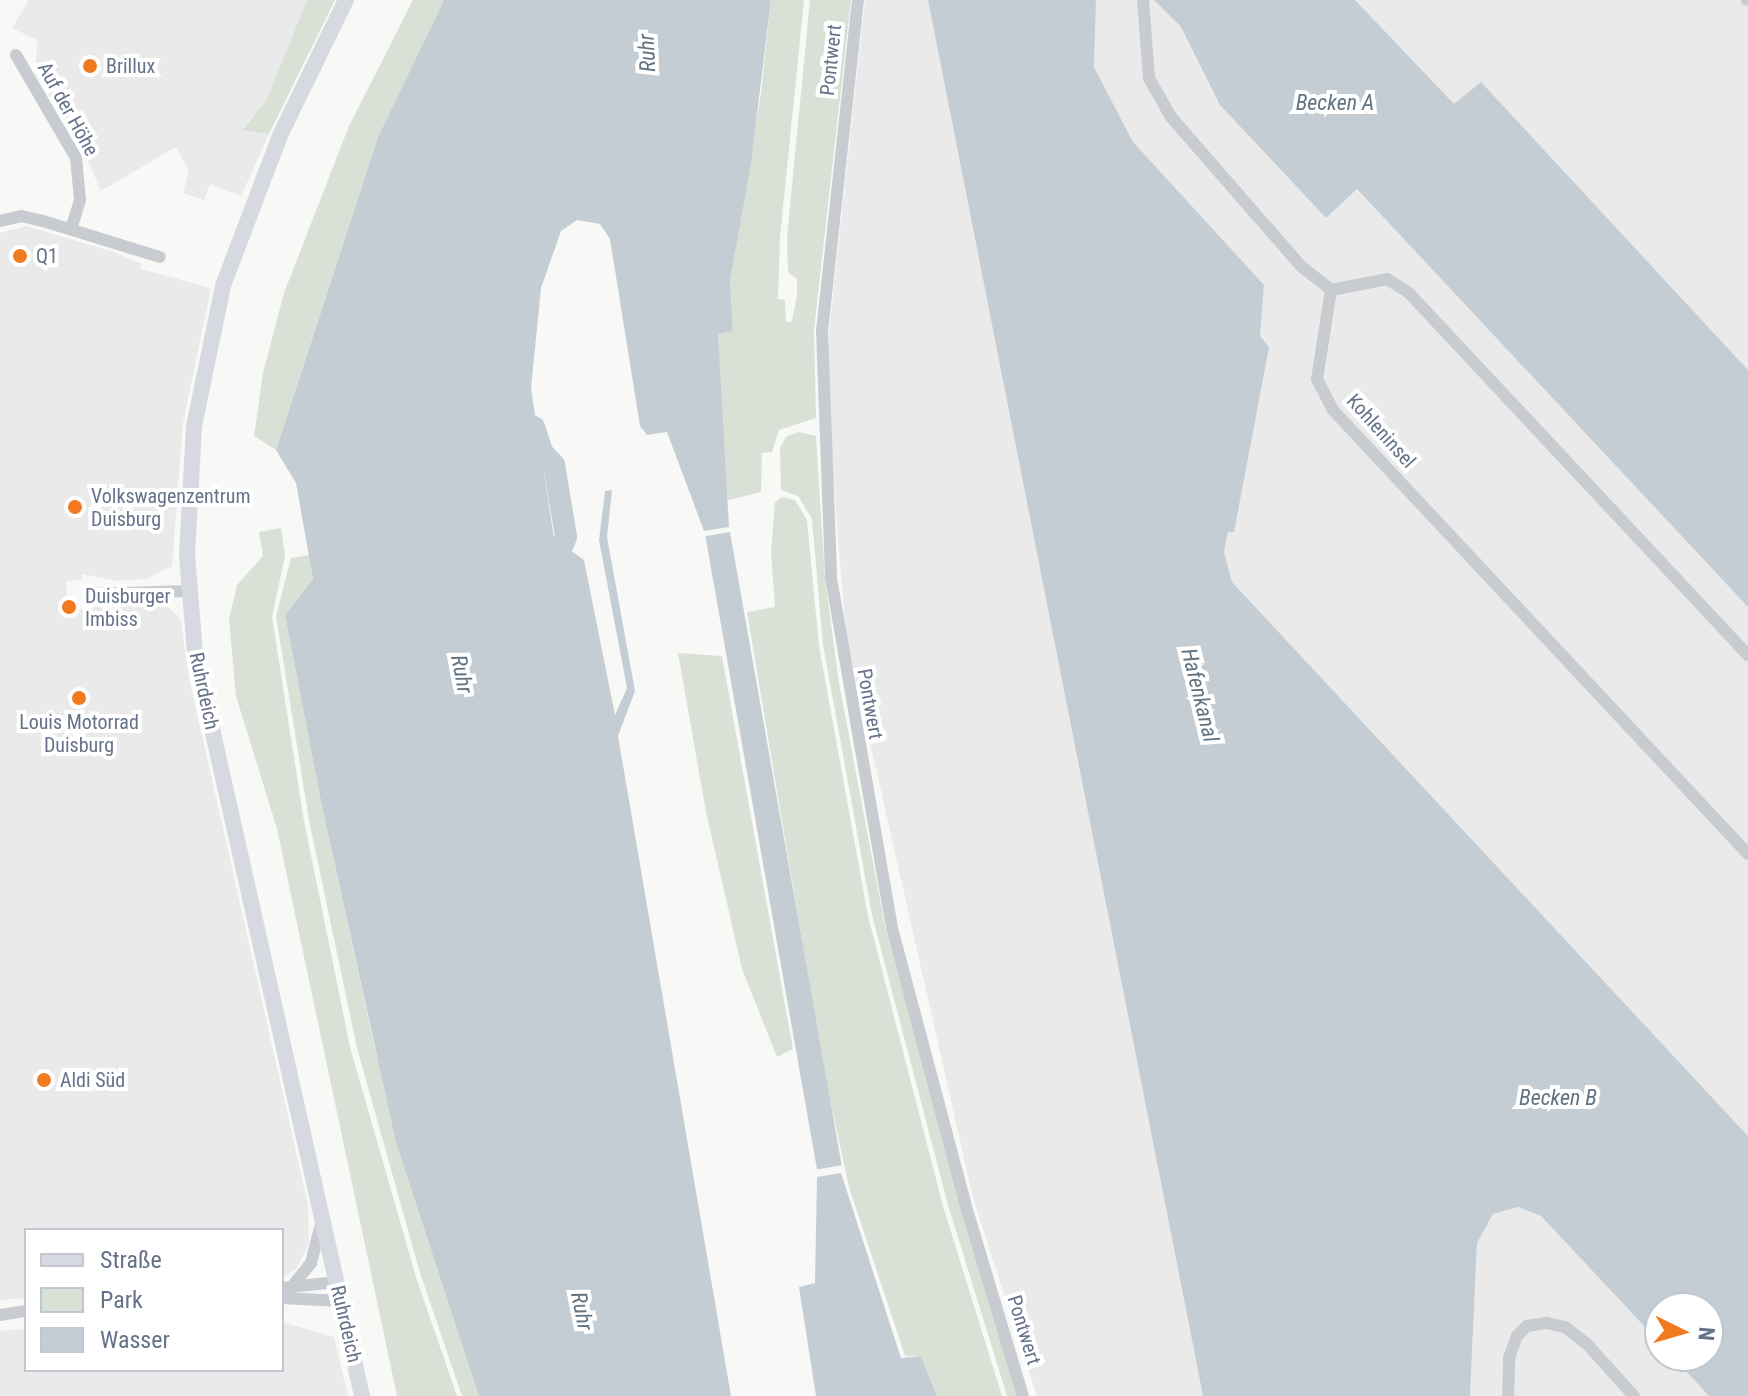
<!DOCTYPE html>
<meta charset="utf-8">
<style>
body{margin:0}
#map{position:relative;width:1748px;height:1396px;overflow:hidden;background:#f8f9f6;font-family:"Roboto Condensed",sans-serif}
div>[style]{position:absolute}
.built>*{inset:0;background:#e9eae9}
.green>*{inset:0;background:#d9e1d7}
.water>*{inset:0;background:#c5cdd4;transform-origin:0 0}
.river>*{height:22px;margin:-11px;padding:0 11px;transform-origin:11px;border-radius:11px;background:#c5cdd4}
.minor>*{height:12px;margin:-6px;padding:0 6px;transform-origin:6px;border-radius:6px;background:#c8cbcf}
.major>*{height:16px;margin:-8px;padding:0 8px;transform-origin:8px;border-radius:8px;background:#d6dae0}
.dots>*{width:22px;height:22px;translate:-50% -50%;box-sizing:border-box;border:4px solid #fff;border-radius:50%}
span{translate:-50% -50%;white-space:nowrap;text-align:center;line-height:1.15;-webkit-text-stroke:8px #fff;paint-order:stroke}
.street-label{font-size:20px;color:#657289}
.poi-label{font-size:20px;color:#657289}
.left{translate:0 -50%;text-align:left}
.water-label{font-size:22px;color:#617484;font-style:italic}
.legend{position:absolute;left:24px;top:1228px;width:260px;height:144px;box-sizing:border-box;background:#fff;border:2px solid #c1c7d0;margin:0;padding:10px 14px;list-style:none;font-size:24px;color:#657289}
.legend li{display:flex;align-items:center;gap:16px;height:40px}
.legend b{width:40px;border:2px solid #c1c7d0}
.north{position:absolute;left:1644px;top:1292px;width:80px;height:80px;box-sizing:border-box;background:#fff;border:2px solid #c1c7d0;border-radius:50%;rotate:95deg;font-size:22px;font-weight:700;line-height:32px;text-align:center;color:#657289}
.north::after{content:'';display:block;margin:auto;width:28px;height:36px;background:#f1791e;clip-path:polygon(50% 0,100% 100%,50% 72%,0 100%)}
</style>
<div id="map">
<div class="built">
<i style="clip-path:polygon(29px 0,307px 0,266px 101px,242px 129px,269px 134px,241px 196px,210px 184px,204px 200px,183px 193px,189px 171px,176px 147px,101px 191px,84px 152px,36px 75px,37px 40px,12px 28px)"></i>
<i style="clip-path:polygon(865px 0,928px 0,1203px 1396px,1037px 1396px,973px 1198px,846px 636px,829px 424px,829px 331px)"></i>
<i style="clip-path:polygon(1096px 0,1154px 0,1181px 27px,1220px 105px,1326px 218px,1357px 189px,1748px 607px,1748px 1136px,1232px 582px,1224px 552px,1228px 531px,1233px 532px,1263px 285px,1133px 142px,1094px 67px)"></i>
<i style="clip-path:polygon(1355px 0,1748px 0,1748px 370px,1481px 83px,1454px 105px)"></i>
<i style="clip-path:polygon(26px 226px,114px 252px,142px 264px,141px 269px,211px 288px,183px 423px,172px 566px,147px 579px,116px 581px,82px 574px,82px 580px,66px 581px,67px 611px,135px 601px,166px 604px,181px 621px,189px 678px,308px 1205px,309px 1244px,296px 1269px,282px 1278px,282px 1230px,26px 1230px,26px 1298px,0 1300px,0 233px)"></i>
<i style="clip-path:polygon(1518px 1207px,1541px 1216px,1660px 1343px,1660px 1356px,1672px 1356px,1709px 1396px,1470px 1396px,1477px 1243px,1493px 1214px)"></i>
<i style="clip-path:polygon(282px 1322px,334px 1337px,348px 1396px,0 1396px,0 1331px,26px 1329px,26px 1370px,282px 1370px)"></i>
</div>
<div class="green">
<i style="clip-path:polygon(307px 0,335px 0,269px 134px,242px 130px,266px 101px)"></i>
<i style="clip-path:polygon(413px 0,444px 0,378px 137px,276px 450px,254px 436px,263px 373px,284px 293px,349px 126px)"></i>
<i style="clip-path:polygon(771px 0,804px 0,780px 237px,778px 299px,785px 300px,786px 322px,792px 321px,797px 294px,797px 279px,788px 272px,787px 237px,810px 0,851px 0,814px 330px,816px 418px,779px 430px,772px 452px,762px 453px,761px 492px,725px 501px,718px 333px,733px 331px,730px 281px,761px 93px)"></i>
<i style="clip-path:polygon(798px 432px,816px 436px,825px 579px,839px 683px,886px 931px,1017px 1396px,1007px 1396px,948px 1205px,872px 915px,823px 645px,812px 519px,798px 496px,781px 490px,780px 448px,786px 437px)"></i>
<i style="clip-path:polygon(782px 497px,795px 500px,807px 520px,819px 646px,868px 916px,943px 1206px,1002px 1396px,937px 1396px,921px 1356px,905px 1356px,849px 1187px,824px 1072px,747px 612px,775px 607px,771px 552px,775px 502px)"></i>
<i style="clip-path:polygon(281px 528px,285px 556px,272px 617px,304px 821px,350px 1047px,416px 1277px,457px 1396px,397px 1396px,277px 829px,236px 696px,229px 619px,237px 585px,263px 556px,259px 532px)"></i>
<i style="clip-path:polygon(309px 555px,313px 579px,285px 615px,321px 802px,375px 1049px,479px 1396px,462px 1396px,420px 1273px,357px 1048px,309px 820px,276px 616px,291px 558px)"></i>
<i style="clip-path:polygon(678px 653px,722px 656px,793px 1049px,777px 1057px,742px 969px,706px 812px)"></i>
</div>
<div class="water">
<i style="clip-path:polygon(444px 0,771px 0,751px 163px,730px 281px,733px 331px,718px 334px,729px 527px,704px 531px,667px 432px,647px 435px,640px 426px,610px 239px,600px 224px,577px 220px,561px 231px,541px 288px,531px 388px,554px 538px,584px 560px,615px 715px,627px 688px,599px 540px,605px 491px,612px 490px,607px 537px,635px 691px,618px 736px,731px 1396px,479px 1396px,396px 1142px,321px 802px,285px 615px,313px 579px,296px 483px,276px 450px,378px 137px)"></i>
<i style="clip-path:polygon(928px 0,1096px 0,1094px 67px,1133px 142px,1264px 285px,1260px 336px,1269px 347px,1234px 532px,1228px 532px,1224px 552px,1232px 582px,1748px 1136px,1748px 1396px,1709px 1396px,1672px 1356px,1708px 1356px,1708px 1308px,1660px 1308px,1660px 1343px,1541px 1216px,1518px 1207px,1493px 1214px,1477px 1243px,1470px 1396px,1203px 1396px)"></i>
<i style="clip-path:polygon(1154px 0,1355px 0,1454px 104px,1481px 82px,1748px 370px,1748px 607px,1357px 189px,1326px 218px,1220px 105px,1181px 27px)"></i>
<i style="left:730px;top:532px;width:643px;height:25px;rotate:80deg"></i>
<i style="clip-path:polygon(841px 1173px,901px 1358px,921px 1356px,937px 1396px,816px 1396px,799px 1287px,815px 1283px,817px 1177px)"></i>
</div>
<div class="river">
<i style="left:534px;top:427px;width:26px;rotate:72deg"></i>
<i style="left:542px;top:452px;width:18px;rotate:47deg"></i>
<i style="left:554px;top:465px;width:73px;rotate:80.5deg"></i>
<i style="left:566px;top:537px;width:8px;rotate:113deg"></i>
</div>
<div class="minor">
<i style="left:858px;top:0;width:332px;rotate:96.2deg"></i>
<i style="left:822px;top:330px;width:248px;rotate:87.9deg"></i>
<i style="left:831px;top:578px;width:355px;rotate:80.1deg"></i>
<i style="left:892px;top:928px;width:285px;rotate:75.1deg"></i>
<i style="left:965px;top:1203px;width:202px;rotate:73.3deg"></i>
<i style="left:1143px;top:0;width:78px;rotate:85.6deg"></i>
<i style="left:1149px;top:78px;width:45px;rotate:60.6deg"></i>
<i style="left:1171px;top:117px;width:199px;rotate:48.9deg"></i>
<i style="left:1302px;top:267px;width:37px;rotate:38deg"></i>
<i style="left:1747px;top:0;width:1px"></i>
<i style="left:16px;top:55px;width:119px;rotate:59.8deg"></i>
<i style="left:76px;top:158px;width:42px;rotate:84.6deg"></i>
<i style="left:80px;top:200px;width:30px;rotate:107deg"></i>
<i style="left:0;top:221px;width:22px;rotate:-13deg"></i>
<i style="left:21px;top:216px;width:23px;rotate:13deg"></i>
<i style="left:43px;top:221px;width:122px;rotate:17.1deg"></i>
<i style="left:1331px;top:290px;width:90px;rotate:98.9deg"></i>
<i style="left:1317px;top:379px;width:34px;rotate:63deg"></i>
<i style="left:1332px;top:409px;width:609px;rotate:46.93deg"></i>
<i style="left:1331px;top:290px;width:57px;rotate:-11.1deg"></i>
<i style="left:1387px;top:279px;width:26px;rotate:32deg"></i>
<i style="left:1409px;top:293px;width:496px;rotate:46.9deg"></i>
<i style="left:90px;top:594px;width:99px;rotate:-1.7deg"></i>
<i style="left:294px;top:1284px;width:27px;rotate:-51deg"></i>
<i style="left:311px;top:1263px;width:44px;rotate:-75.7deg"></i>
<i style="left:282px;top:1288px;width:54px;rotate:-6.3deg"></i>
<i style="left:282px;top:1298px;width:59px;rotate:2.9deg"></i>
<i style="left:0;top:1315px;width:26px;rotate:-9deg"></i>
<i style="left:1508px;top:1396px;width:38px;rotate:-88deg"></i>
<i style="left:1509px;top:1358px;width:23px;rotate:-70deg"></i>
<i style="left:1517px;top:1336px;width:14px;rotate:-45deg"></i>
<i style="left:1527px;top:1326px;width:20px;rotate:-9deg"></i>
<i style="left:1547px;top:1323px;width:18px;rotate:13deg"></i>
<i style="left:1565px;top:1327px;width:28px;rotate:38deg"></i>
<i style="left:1587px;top:1344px;width:70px;rotate:47.9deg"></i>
</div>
<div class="major">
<i style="left:346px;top:0;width:148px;rotate:116deg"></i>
<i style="left:281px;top:133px;width:164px;rotate:110.8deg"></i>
<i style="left:223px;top:286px;width:143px;rotate:101.7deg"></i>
<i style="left:194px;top:426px;width:128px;rotate:93.1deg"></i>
<i style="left:187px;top:554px;width:99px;rotate:85.4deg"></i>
<i style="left:195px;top:653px;width:762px;rotate:77.33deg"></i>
</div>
<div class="dots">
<i style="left:90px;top:66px;background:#f1791e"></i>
<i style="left:20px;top:256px;background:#f1791e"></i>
<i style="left:75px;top:507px;background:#f1791e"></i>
<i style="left:69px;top:607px;background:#f1791e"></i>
<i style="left:79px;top:698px;background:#f1791e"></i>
<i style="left:44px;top:1080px;background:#f1791e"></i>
</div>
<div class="street-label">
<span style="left:831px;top:60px;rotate:-84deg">Pontwert</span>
<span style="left:68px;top:109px;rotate:61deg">Auf der Höhe</span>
<span style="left:1381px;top:431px;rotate:48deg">Kohleninsel</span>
<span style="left:204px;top:691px;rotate:78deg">Ruhrdeich</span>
<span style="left:870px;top:704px;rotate:80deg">Pontwert</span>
<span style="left:346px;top:1324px;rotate:77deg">Ruhrdeich</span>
<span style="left:1024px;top:1330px;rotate:73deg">Pontwert</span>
</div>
<div class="poi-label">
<span class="left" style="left:106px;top:66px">Brillux</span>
<span class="left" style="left:36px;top:256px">Q1</span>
<span class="left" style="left:91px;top:508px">Volkswagenzentrum<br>Duisburg</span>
<span class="left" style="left:85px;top:608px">Duisburger<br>Imbiss</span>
<span style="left:79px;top:734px">Louis Motorrad<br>Duisburg</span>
<span class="left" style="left:60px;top:1080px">Aldi Süd</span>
</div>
<div class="water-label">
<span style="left:647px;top:53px;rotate:-93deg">Ruhr</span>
<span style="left:1335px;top:103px">Becken A</span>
<span style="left:462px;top:674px;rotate:79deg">Ruhr</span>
<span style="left:1200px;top:695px;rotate:76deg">Hafenkanal</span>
<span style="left:1558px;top:1098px">Becken B</span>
<span style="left:582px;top:1311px;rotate:79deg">Ruhr</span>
</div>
<ul class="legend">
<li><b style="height:10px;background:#d6dae0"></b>Straße</li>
<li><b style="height:22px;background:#d9e1d7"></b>Park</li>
<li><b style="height:22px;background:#c5cdd4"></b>Wasser</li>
</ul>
<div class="north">N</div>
</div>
